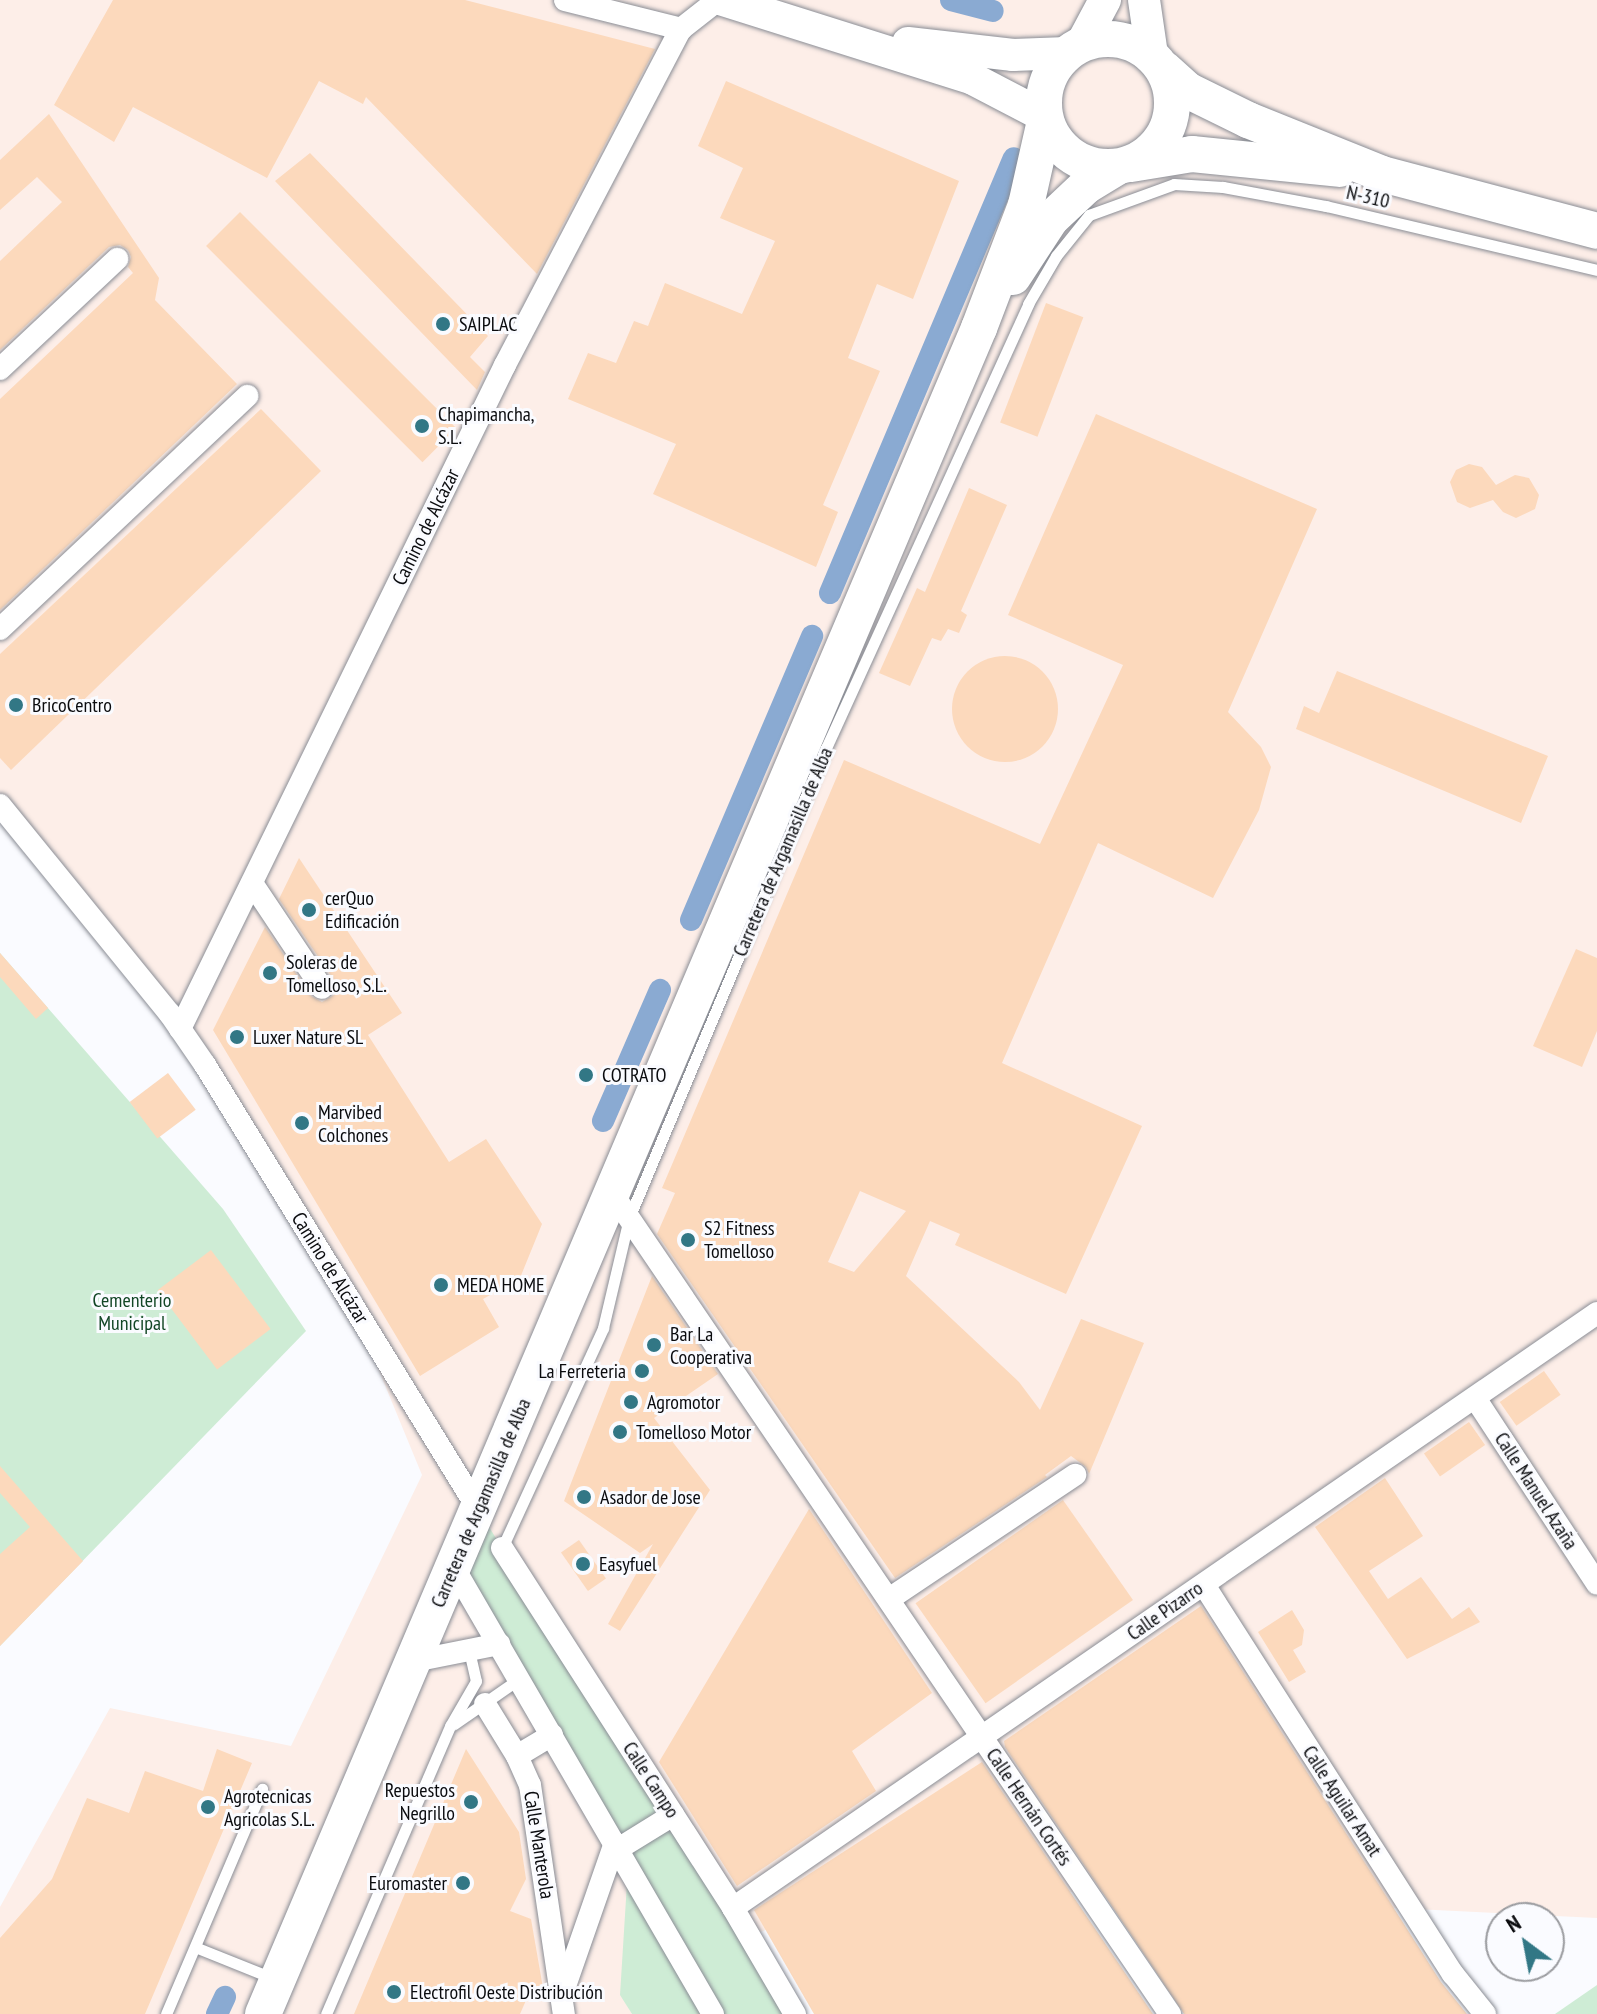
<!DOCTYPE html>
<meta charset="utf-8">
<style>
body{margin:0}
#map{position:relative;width:1597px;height:2014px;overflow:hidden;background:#fafbff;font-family:"PT Sans Narrow",sans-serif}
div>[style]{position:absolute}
.industrial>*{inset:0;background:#fdeee8}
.green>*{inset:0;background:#ceecd5}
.canal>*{height:22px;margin:-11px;padding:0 11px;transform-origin:11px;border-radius:11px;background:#8aaad2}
.building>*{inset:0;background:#fcd9bc;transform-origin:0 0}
.round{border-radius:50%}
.roads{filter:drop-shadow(0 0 2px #8a8d95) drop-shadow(0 0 2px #8a8d95)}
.service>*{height:11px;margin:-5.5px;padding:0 5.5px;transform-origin:5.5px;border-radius:5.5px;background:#fff}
.minor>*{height:22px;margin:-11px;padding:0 11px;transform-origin:11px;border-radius:11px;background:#fff}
.secondary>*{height:32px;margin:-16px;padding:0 16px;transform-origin:16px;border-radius:16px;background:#fff}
.trunk>*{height:36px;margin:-18px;padding:0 18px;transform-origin:18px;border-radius:18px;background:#fff}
.trunk>.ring{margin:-18px;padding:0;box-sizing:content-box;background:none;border:36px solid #fff;border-radius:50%}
.dots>*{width:22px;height:22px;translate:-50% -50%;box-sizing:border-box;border:4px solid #fafbff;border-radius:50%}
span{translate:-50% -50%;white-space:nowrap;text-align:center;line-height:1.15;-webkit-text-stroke:6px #fafbff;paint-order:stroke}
.street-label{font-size:20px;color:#0a0b0e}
.poi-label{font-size:20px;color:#0a0b0e}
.left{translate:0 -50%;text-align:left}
.right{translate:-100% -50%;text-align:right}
.park-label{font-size:20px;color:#124625}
.north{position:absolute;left:1485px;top:1902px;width:80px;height:80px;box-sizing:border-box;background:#fafbff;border:2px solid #9a9b9f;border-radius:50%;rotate:328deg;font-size:22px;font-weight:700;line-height:32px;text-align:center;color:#0a0b0e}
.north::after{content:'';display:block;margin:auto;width:28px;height:36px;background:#327785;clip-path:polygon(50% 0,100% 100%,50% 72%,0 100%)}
</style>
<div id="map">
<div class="industrial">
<i style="clip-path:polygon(0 0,1597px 0,1597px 1918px,872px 1882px,621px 1995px,632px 2014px,0 2014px,0 1907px,110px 1708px,291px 1746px,422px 1475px,349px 1298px,180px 1029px,0 807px)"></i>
</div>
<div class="green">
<i style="clip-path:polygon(0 953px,223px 1209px,306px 1331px,0 1646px)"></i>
<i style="clip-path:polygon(478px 1509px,502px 1548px,795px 2014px,632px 2014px,620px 1995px,628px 1867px,454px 1568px)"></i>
<i style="clip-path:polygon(1597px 1985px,1597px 2014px,1555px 2014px)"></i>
</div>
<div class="canal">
<i style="left:951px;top:0;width:43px;rotate:14.7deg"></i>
<i style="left:830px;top:593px;width:472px;rotate:-67.1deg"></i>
<i style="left:691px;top:920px;width:309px;rotate:-66.9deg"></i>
<i style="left:603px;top:1121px;width:143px;rotate:-66.5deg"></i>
<i style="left:217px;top:2014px;width:19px;rotate:-65deg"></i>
</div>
<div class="building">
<i style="clip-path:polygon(113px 0,465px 0,655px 49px,537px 274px,366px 97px,363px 104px,319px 81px,267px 178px,133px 107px,114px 142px,54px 105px)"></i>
<i style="clip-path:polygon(726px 81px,959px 181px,913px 299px,877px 284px,848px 358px,880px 371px,823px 505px,838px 512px,816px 567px,653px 494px,676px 444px,568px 399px,588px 353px,616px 363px,634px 321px,648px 326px,665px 283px,742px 314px,775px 241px,720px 218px,743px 168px,698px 146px)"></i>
<i style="clip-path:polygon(49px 114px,159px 278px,155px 300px,237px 384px,0 610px,0 399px,133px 273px,128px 267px,131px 257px,128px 250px,120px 245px,109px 247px,0 350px,0 261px,62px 202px,37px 177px,0 210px,0 160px)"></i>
<i style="clip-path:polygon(310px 153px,488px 336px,470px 357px,485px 372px,477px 390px,275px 181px)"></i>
<i style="left:240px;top:212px;width:306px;height:48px;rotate:45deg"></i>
<i style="left:1046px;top:303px;width:40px;height:128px;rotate:21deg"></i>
<i style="clip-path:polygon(261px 409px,321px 471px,11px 770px,0 758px,0 654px)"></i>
<i style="clip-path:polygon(evenodd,1096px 414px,1317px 509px,1228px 712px,1261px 747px,1271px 767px,1259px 810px,1213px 898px,1098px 843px,1002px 1063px,1142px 1126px,1066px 1294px,955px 1245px,960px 1234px,930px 1221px,906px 1276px,1019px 1382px,1040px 1410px,1081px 1319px,1144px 1343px,1089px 1474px,1086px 1467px,1071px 1456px,1045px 1475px,1047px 1477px,895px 1578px,657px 1234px,675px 1193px,662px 1188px,844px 760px,1040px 844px,1123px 665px,1008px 615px,1096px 414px,860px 1191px,906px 1211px,854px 1272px,828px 1262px,860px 1191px)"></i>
<i style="clip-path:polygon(1469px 464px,1482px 467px,1496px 485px,1515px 475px,1529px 478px,1539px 495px,1535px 509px,1516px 518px,1503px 512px,1493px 500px,1470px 508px,1457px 502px,1450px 482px,1456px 470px)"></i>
<i style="clip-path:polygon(969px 488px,1007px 505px,961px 611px,967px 615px,959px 633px,948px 629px,941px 641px,932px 638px,910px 686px,879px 673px,917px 588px,925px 592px)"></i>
<i class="round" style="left:952px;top:656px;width:106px;height:106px"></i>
<i style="clip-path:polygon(1337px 671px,1548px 756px,1521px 823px,1296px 729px,1304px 706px,1319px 713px)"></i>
<i style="clip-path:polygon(299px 858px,402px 1013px,368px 1035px,449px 1162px,486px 1139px,542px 1224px,520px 1278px,483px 1299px,499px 1327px,420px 1376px,213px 1030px,265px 927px,311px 996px,322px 1002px,334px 995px,334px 980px,279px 899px)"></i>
<i style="clip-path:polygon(1576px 949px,1597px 958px,1597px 1031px,1582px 1067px,1533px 1046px)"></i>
<i style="clip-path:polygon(0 953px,48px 1008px,36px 1019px,0 977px)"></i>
<i style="left:168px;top:1073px;width:46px;height:48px;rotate:53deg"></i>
<i style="left:211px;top:1250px;width:99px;height:67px;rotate:53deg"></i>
<i style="clip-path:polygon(652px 1276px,718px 1374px,654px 1418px,710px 1490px,620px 1631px,608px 1624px,653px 1544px,640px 1553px,564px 1501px)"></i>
<i style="left:1544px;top:1371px;width:29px;height:54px;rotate:55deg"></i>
<i style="left:1469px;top:1422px;width:28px;height:55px;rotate:55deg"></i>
<i style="clip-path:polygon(0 1466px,83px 1561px,0 1646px,0 1554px,30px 1527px,0 1493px)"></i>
<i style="clip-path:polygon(1385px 1478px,1423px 1536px,1369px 1571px,1388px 1599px,1421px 1577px,1452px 1619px,1469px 1607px,1480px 1622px,1407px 1659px,1315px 1527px)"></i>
<i style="left:1063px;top:1500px;width:122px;height:180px;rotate:55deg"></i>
<i style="clip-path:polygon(809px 1509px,932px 1693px,852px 1751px,876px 1791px,737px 1886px,659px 1762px)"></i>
<i style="left:579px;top:1540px;width:47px;height:22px;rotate:55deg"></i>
<i style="clip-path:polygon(1201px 1606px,1441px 1982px,1467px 2014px,1184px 2014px,1005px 1747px,1004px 1741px)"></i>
<i style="clip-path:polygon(1292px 1610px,1304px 1630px,1302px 1645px,1293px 1650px,1306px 1672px,1289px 1682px,1258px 1632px)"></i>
<i style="clip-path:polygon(217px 1749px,252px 1763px,145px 2014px,0 2014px,0 1938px,52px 1879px,87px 1798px,129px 1813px,145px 1771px,203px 1791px)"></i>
<i style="clip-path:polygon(466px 1749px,519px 1832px,526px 1879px,510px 1911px,531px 1919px,544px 1994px,531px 1989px,520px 2014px,354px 2014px)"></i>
<i style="clip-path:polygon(982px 1762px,1153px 2014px,814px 2014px,754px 1910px)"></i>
</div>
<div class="roads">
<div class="service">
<i style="left:502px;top:1548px;width:242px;rotate:-65.3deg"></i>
<i style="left:603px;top:1328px;width:113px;rotate:-76.7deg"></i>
<i style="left:629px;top:1218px;width:510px;rotate:-67.26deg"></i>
<i style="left:826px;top:748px;width:488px;rotate:-65.5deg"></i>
<i style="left:1028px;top:304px;width:56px;rotate:-59.7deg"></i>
<i style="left:1056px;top:256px;width:53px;rotate:-51.2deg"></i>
<i style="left:1089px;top:215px;width:90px;rotate:-20deg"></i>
<i style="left:1174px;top:184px;width:49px;rotate:3.5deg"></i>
<i style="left:1223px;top:187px;width:105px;rotate:10.5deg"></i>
<i style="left:1326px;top:206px;width:278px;rotate:13.3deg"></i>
<i style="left:454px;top:1724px;width:79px;rotate:-34.7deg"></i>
<i style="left:195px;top:1947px;width:83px;rotate:21.9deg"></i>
<i style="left:166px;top:2014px;width:245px;rotate:-66.9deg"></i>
<i style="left:326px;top:2014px;width:314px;rotate:-66.7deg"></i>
<i style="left:450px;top:1726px;width:52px;rotate:-60deg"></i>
<i style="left:476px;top:1681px;width:32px;rotate:-103deg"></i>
</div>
<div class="minor">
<i style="left:565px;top:0;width:120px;rotate:14deg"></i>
<i style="left:681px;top:29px;width:47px;rotate:-38.1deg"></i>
<i style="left:0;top:369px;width:161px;rotate:-43.2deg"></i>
<i style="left:0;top:629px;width:340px;rotate:-43.3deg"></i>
<i style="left:0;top:805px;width:269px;rotate:50.9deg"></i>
<i style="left:170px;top:1014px;width:62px;rotate:55.5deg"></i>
<i style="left:205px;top:1065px;width:521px;rotate:58.41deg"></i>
<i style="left:252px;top:883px;width:126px;rotate:56.3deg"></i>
<i style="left:180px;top:1029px;width:739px;rotate:-63.92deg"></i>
<i style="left:505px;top:365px;width:379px;rotate:-62.4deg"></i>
<i style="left:612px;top:1193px;width:993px;rotate:55.8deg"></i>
<i style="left:1475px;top:1398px;width:222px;rotate:56.7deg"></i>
<i style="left:502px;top:1548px;width:428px;rotate:57.3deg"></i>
<i style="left:733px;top:1908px;width:123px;rotate:59.7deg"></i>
<i style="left:454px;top:1568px;width:516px;rotate:59.86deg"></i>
<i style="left:1204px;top:1585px;width:462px;rotate:57.4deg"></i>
<i style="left:1453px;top:1974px;width:51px;rotate:51.3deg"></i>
<i style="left:889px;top:1599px;width:224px;rotate:-33.7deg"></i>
<i style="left:414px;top:1661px;width:87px;rotate:-11.3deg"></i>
<i style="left:485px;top:1704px;width:61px;rotate:58.4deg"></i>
<i style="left:517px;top:1756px;width:32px;rotate:66deg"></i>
<i style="left:530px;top:1785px;width:232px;rotate:81.6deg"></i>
<i style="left:517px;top:1756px;width:41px;rotate:-31deg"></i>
<i style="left:618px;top:1849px;width:65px;rotate:-31.7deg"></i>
<i style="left:733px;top:1908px;width:1049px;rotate:-34.55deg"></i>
<i style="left:563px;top:1992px;width:158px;rotate:-70.8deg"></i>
</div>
<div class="secondary">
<i style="left:723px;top:0;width:262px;rotate:17.5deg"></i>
<i style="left:973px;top:79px;width:80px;rotate:27.5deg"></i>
<i style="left:1144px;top:0;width:56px;rotate:81.7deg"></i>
<i style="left:908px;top:43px;width:106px;rotate:6.5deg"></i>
<i style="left:1013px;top:55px;width:54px;rotate:-2.1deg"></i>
<i style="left:1082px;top:43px;width:49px;rotate:-61.9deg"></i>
</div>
<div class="trunk">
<i class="ring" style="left:1044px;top:39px;width:92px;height:92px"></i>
<i style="left:1164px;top:69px;width:31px;rotate:42deg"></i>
<i style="left:1187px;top:90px;width:68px;rotate:26.2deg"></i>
<i style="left:1248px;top:120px;width:144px;rotate:21.9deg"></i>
<i style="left:1382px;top:174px;width:222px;rotate:14.8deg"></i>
<i style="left:1131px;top:164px;width:62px;rotate:-9.3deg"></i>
<i style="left:1192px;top:154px;width:148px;rotate:5.8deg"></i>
<i style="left:1013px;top:277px;width:69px;rotate:-56.8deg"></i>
<i style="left:1051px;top:219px;width:48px;rotate:-43.3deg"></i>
<i style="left:1086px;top:186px;width:37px;rotate:-31deg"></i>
<i style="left:263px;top:2014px;width:1832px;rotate:-66.99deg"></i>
<i style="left:979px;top:328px;width:132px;rotate:-69.1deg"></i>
<i style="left:1026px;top:205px;width:86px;rotate:-77.3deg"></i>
</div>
</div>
<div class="dots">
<i style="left:443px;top:324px;background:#327785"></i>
<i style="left:422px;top:426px;background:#327785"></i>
<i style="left:16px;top:705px;background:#327785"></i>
<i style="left:309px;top:910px;background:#327785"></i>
<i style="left:270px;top:973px;background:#327785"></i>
<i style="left:237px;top:1037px;background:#327785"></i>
<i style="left:586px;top:1075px;background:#327785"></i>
<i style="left:302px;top:1123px;background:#327785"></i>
<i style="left:688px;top:1240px;background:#327785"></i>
<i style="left:441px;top:1285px;background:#327785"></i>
<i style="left:654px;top:1345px;background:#327785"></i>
<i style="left:642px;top:1371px;background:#327785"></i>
<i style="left:631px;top:1402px;background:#327785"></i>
<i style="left:620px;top:1432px;background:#327785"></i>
<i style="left:584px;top:1497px;background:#327785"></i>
<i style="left:583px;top:1564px;background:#327785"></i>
<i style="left:471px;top:1802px;background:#327785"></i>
<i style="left:208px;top:1807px;background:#327785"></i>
<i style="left:463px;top:1883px;background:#327785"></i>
<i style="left:394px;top:1992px;background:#327785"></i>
</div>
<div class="street-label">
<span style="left:1368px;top:197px;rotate:13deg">N-310</span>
<span style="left:426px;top:527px;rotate:-64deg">Camino de Alcázar</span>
<span style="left:783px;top:852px;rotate:-67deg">Carretera de Argamasilla de Alba</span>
<span style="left:330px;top:1268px;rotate:58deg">Camino de Alcázar</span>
<span style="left:1536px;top:1491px;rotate:57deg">Calle Manuel Azaña</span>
<span style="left:481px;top:1503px;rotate:-67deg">Carretera de Argamasilla de Alba</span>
<span style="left:1165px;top:1611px;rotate:-35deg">Calle Pizarro</span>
<span style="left:651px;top:1780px;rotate:57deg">Calle Campo</span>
<span style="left:1342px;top:1801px;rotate:57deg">Calle Aguilar Amat</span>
<span style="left:1029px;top:1807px;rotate:56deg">Calle Hernán Cortés</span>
<span style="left:539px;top:1845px;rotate:81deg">Calle Manterola</span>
</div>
<div class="poi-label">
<span class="left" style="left:459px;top:324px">SAIPLAC</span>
<span class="left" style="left:438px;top:426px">Chapimancha,<br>S.L.</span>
<span class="left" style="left:32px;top:705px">BricoCentro</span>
<span class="left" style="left:325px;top:910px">cerQuo<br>Edificación</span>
<span class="left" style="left:286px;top:974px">Soleras de<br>Tomelloso, S.L.</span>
<span class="left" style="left:253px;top:1037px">Luxer Nature SL</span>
<span class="left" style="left:602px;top:1075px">COTRATO</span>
<span class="left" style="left:318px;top:1124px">Marvibed<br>Colchones</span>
<span class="left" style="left:704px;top:1240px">S2 Fitness<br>Tomelloso</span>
<span class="left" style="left:457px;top:1285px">MEDA HOME</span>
<span class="left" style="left:670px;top:1346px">Bar La<br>Cooperativa</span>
<span class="right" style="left:626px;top:1371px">La Ferreteria</span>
<span class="left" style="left:647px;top:1402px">Agromotor</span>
<span class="left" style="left:636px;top:1432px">Tomelloso Motor</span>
<span class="left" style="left:600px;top:1497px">Asador de Jose</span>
<span class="left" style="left:599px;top:1564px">Easyfuel</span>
<span class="right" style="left:455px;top:1802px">Repuestos<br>Negrillo</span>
<span class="left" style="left:224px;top:1808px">Agrotecnicas<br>Agricolas S.L.</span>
<span class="right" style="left:447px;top:1883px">Euromaster</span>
<span class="left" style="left:410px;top:1992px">Electrofil Oeste Distribución</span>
</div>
<div class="park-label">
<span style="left:132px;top:1312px">Cementerio<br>Municipal</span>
</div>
<div class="north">N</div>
</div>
